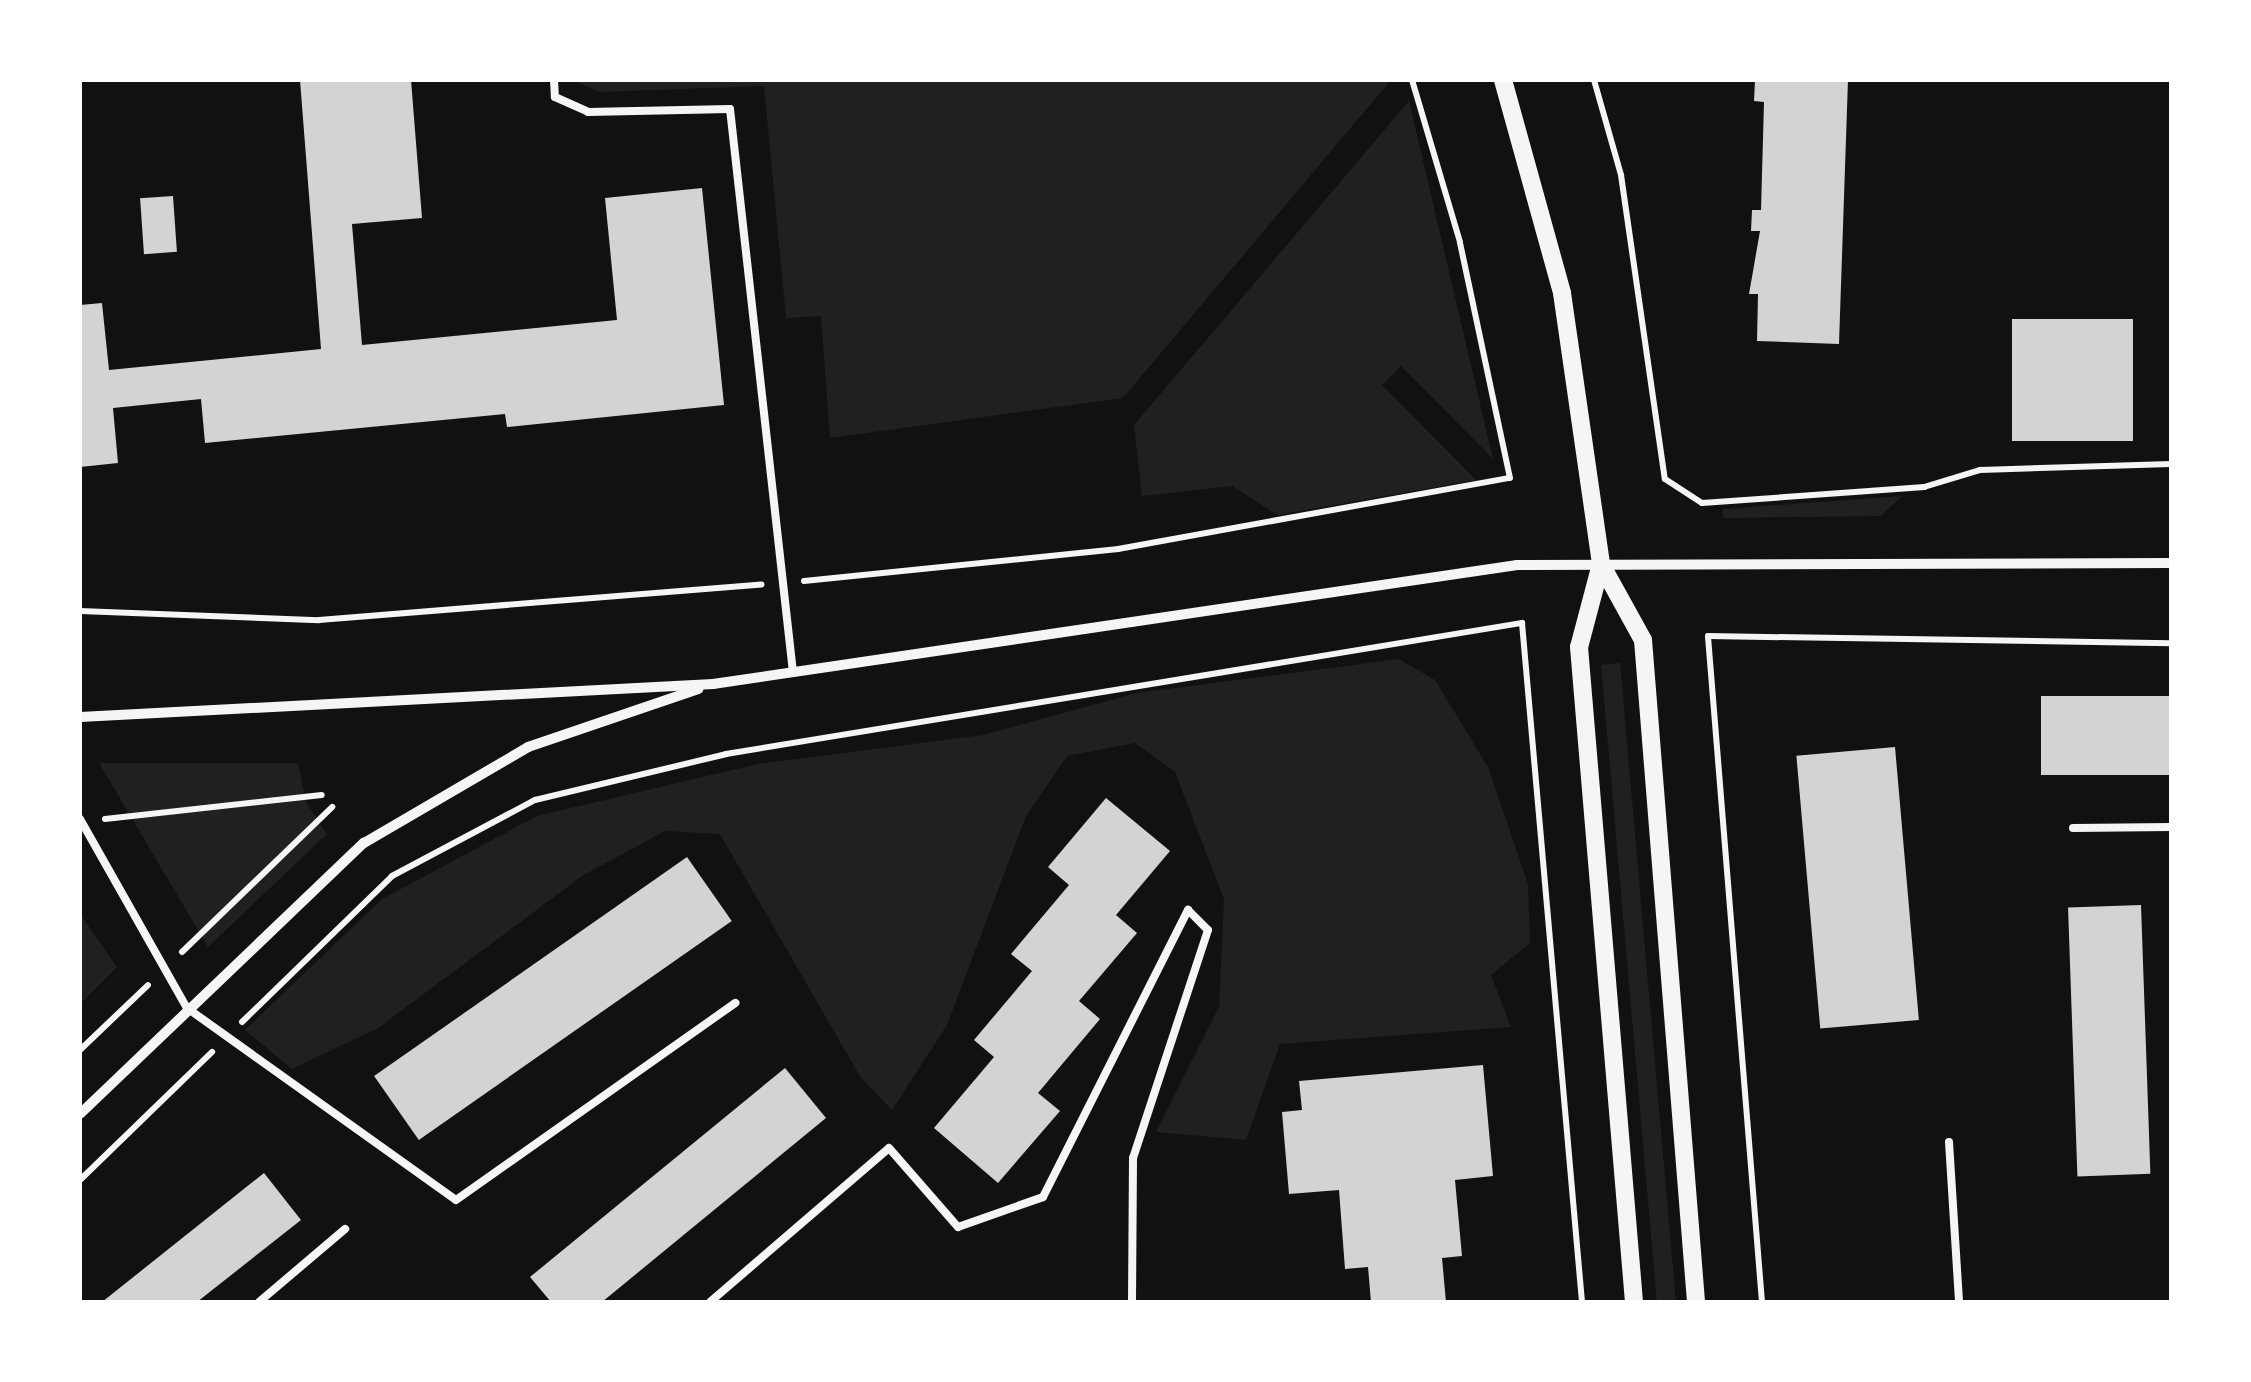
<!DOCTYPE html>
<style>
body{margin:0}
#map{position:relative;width:2251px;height:1382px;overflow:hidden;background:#111;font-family:Manrope,sans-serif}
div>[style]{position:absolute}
.green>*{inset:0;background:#202020;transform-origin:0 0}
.building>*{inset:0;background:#d3d3d3;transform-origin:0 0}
.path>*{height:6px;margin:-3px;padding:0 3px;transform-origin:3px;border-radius:3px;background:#f5f5f5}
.service>*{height:8px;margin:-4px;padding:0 4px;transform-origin:4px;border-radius:4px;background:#f5f5f5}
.minor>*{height:10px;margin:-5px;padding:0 5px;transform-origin:5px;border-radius:5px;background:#f5f5f5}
.tertiary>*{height:18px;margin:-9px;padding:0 9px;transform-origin:9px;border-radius:9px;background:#f5f5f5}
span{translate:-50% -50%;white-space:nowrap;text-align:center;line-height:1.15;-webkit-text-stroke:9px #fff;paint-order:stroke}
.frame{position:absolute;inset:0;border:82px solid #fff;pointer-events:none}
</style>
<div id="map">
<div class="green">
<i style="clip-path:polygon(573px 80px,1391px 80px,1123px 398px,830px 438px,821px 316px,786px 318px,764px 86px,600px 92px)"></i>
<i style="clip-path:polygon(1409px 101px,1493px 459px,1401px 366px,1382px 385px,1476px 480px,1278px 515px,1232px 486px,1142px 496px,1134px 425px)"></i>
<i style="clip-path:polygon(1902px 496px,1881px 516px,1723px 518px,1723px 509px)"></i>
<i style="clip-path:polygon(1399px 659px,1435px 680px,1488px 767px,1528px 884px,1530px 943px,1491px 975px,1511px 1027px,1280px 1044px,1246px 1140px,1156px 1132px,1219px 1007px,1224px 899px,1175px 772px,1135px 743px,1067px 756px,1026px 816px,947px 1025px,892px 1110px,861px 1078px,720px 834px,665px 831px,582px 876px,378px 1028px,292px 1069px,245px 1030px,382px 899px,537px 816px,758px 764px,983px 735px,1137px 693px)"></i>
<i style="left:1620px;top:663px;width:641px;height:19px;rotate:85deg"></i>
<i style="clip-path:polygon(99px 763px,298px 763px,306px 802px,327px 834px,208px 947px)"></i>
<i style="clip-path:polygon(80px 914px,117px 967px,80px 1004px)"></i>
</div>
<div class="building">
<i style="clip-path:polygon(300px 80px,411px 80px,422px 218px,352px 224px,362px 345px,617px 320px,605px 198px,702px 188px,724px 405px,507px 427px,505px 414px,205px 443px,201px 399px,113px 408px,118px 463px,80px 467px,80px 305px,102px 303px,109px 370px,321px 349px)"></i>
<i style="clip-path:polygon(1755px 80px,1848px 80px,1839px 344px,1757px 341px,1758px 294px,1749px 294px,1760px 231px,1751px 231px,1752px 210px,1761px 210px,1764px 102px,1754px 101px)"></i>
<i style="left:173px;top:196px;width:56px;height:33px;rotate:86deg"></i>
<i style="left:2133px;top:319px;width:122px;height:121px;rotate:90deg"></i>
<i style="left:2171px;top:696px;width:79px;height:130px;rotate:90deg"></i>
<i style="left:1895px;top:747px;width:274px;height:99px;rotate:85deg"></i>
<i style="clip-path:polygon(1106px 798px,1170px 851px,1116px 915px,1137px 933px,1079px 1001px,1100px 1019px,1038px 1093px,1060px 1111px,998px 1183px,934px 1128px,994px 1057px,974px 1040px,1032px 971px,1011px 954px,1069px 885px,1048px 867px)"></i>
<i style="left:687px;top:857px;width:78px;height:382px;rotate:55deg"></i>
<i style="left:2141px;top:905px;width:269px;height:73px;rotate:88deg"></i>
<i style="clip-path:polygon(1483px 1065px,1493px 1176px,1455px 1180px,1462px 1256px,1442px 1258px,1446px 1302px,1371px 1302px,1368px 1267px,1345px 1269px,1339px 1190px,1289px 1194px,1282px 1112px,1302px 1110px,1299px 1081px)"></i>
<i style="clip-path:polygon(785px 1068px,826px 1118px,602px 1302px,551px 1302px,530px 1277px)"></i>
<i style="clip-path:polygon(264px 1173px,301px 1220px,197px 1302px,102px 1302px)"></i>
</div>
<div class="path">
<i style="left:1594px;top:80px;width:99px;rotate:74.1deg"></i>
<i style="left:1621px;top:175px;width:307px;rotate:81.8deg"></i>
<i style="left:1665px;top:479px;width:44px;rotate:33deg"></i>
<i style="left:1702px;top:503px;width:223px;rotate:-4.1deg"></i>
<i style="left:1924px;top:487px;width:59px;rotate:-16.9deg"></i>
<i style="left:1980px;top:470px;width:191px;rotate:-1.8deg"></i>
<i style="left:804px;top:581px;width:316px;rotate:-5.8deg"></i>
<i style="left:1118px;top:549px;width:398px;rotate:-10.3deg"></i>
<i style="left:1510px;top:478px;width:241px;rotate:-102deg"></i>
<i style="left:1460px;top:242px;width:169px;rotate:-106.5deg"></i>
<i style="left:80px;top:611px;width:239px;rotate:2.2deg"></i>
<i style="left:319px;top:620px;width:444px;rotate:-4.6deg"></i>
<i style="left:105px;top:819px;width:218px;rotate:-6.3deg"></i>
<i style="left:182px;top:952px;width:209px;rotate:-44deg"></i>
<i style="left:242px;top:1022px;width:209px;rotate:-44.2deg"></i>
<i style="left:392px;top:876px;width:162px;rotate:-28deg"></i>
<i style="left:535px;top:800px;width:196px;rotate:-13.5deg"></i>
<i style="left:726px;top:754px;width:807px;rotate:-9.35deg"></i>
<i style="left:1522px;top:623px;width:682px;rotate:84.95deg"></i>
<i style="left:80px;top:1050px;width:94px;rotate:-43.7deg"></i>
<i style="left:80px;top:1180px;width:184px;rotate:-44.1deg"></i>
<i style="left:1762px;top:1302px;width:668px;rotate:-94.64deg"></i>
<i style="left:1708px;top:636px;width:463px;rotate:0.9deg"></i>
</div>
<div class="service">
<i style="left:554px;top:80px;width:17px;rotate:87deg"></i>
<i style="left:555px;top:97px;width:36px;rotate:24deg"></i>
<i style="left:588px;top:112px;width:142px;rotate:-1.2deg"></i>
<i style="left:730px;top:109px;width:567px;rotate:83.62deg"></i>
<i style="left:80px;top:819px;width:217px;rotate:60.5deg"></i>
<i style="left:187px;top:1008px;width:330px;rotate:35.5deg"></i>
<i style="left:456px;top:1200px;width:342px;rotate:-35.2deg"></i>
<i style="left:2073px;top:828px;width:98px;rotate:-0.6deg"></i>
<i style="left:1949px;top:1142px;width:160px;rotate:86.4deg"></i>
<i style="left:259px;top:1302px;width:113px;rotate:-40.3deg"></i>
<i style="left:710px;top:1302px;width:236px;rotate:-40.7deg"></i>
<i style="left:889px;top:1148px;width:105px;rotate:48.9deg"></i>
<i style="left:958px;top:1227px;width:90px;rotate:-19.4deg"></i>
<i style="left:1043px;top:1197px;width:322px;rotate:-63.2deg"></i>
<i style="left:1188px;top:910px;width:28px;rotate:45deg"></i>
<i style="left:1208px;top:930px;width:240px;rotate:108.2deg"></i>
<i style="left:1133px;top:1158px;width:144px;rotate:90.4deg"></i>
</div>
<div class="minor">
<i style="left:80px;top:717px;width:634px;rotate:-2.98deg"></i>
<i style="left:713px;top:684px;width:813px;rotate:-8.42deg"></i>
<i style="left:1517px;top:565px;width:654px;rotate:-0.18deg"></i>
<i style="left:80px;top:1114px;width:393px;rotate:-43.7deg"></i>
<i style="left:364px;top:843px;width:190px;rotate:-30.3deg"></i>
<i style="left:528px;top:747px;width:180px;rotate:-18.8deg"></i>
</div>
<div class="tertiary">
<i style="left:1503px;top:80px;width:221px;rotate:74.5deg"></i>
<i style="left:1562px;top:293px;width:274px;rotate:81.8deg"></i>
<i style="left:1601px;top:564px;width:86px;rotate:104.8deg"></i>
<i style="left:1579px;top:647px;width:657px;rotate:85.2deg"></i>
<i style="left:1601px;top:564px;width:87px;rotate:61.1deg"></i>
<i style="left:1643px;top:640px;width:664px;rotate:85.42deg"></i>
</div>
<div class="frame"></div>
</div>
